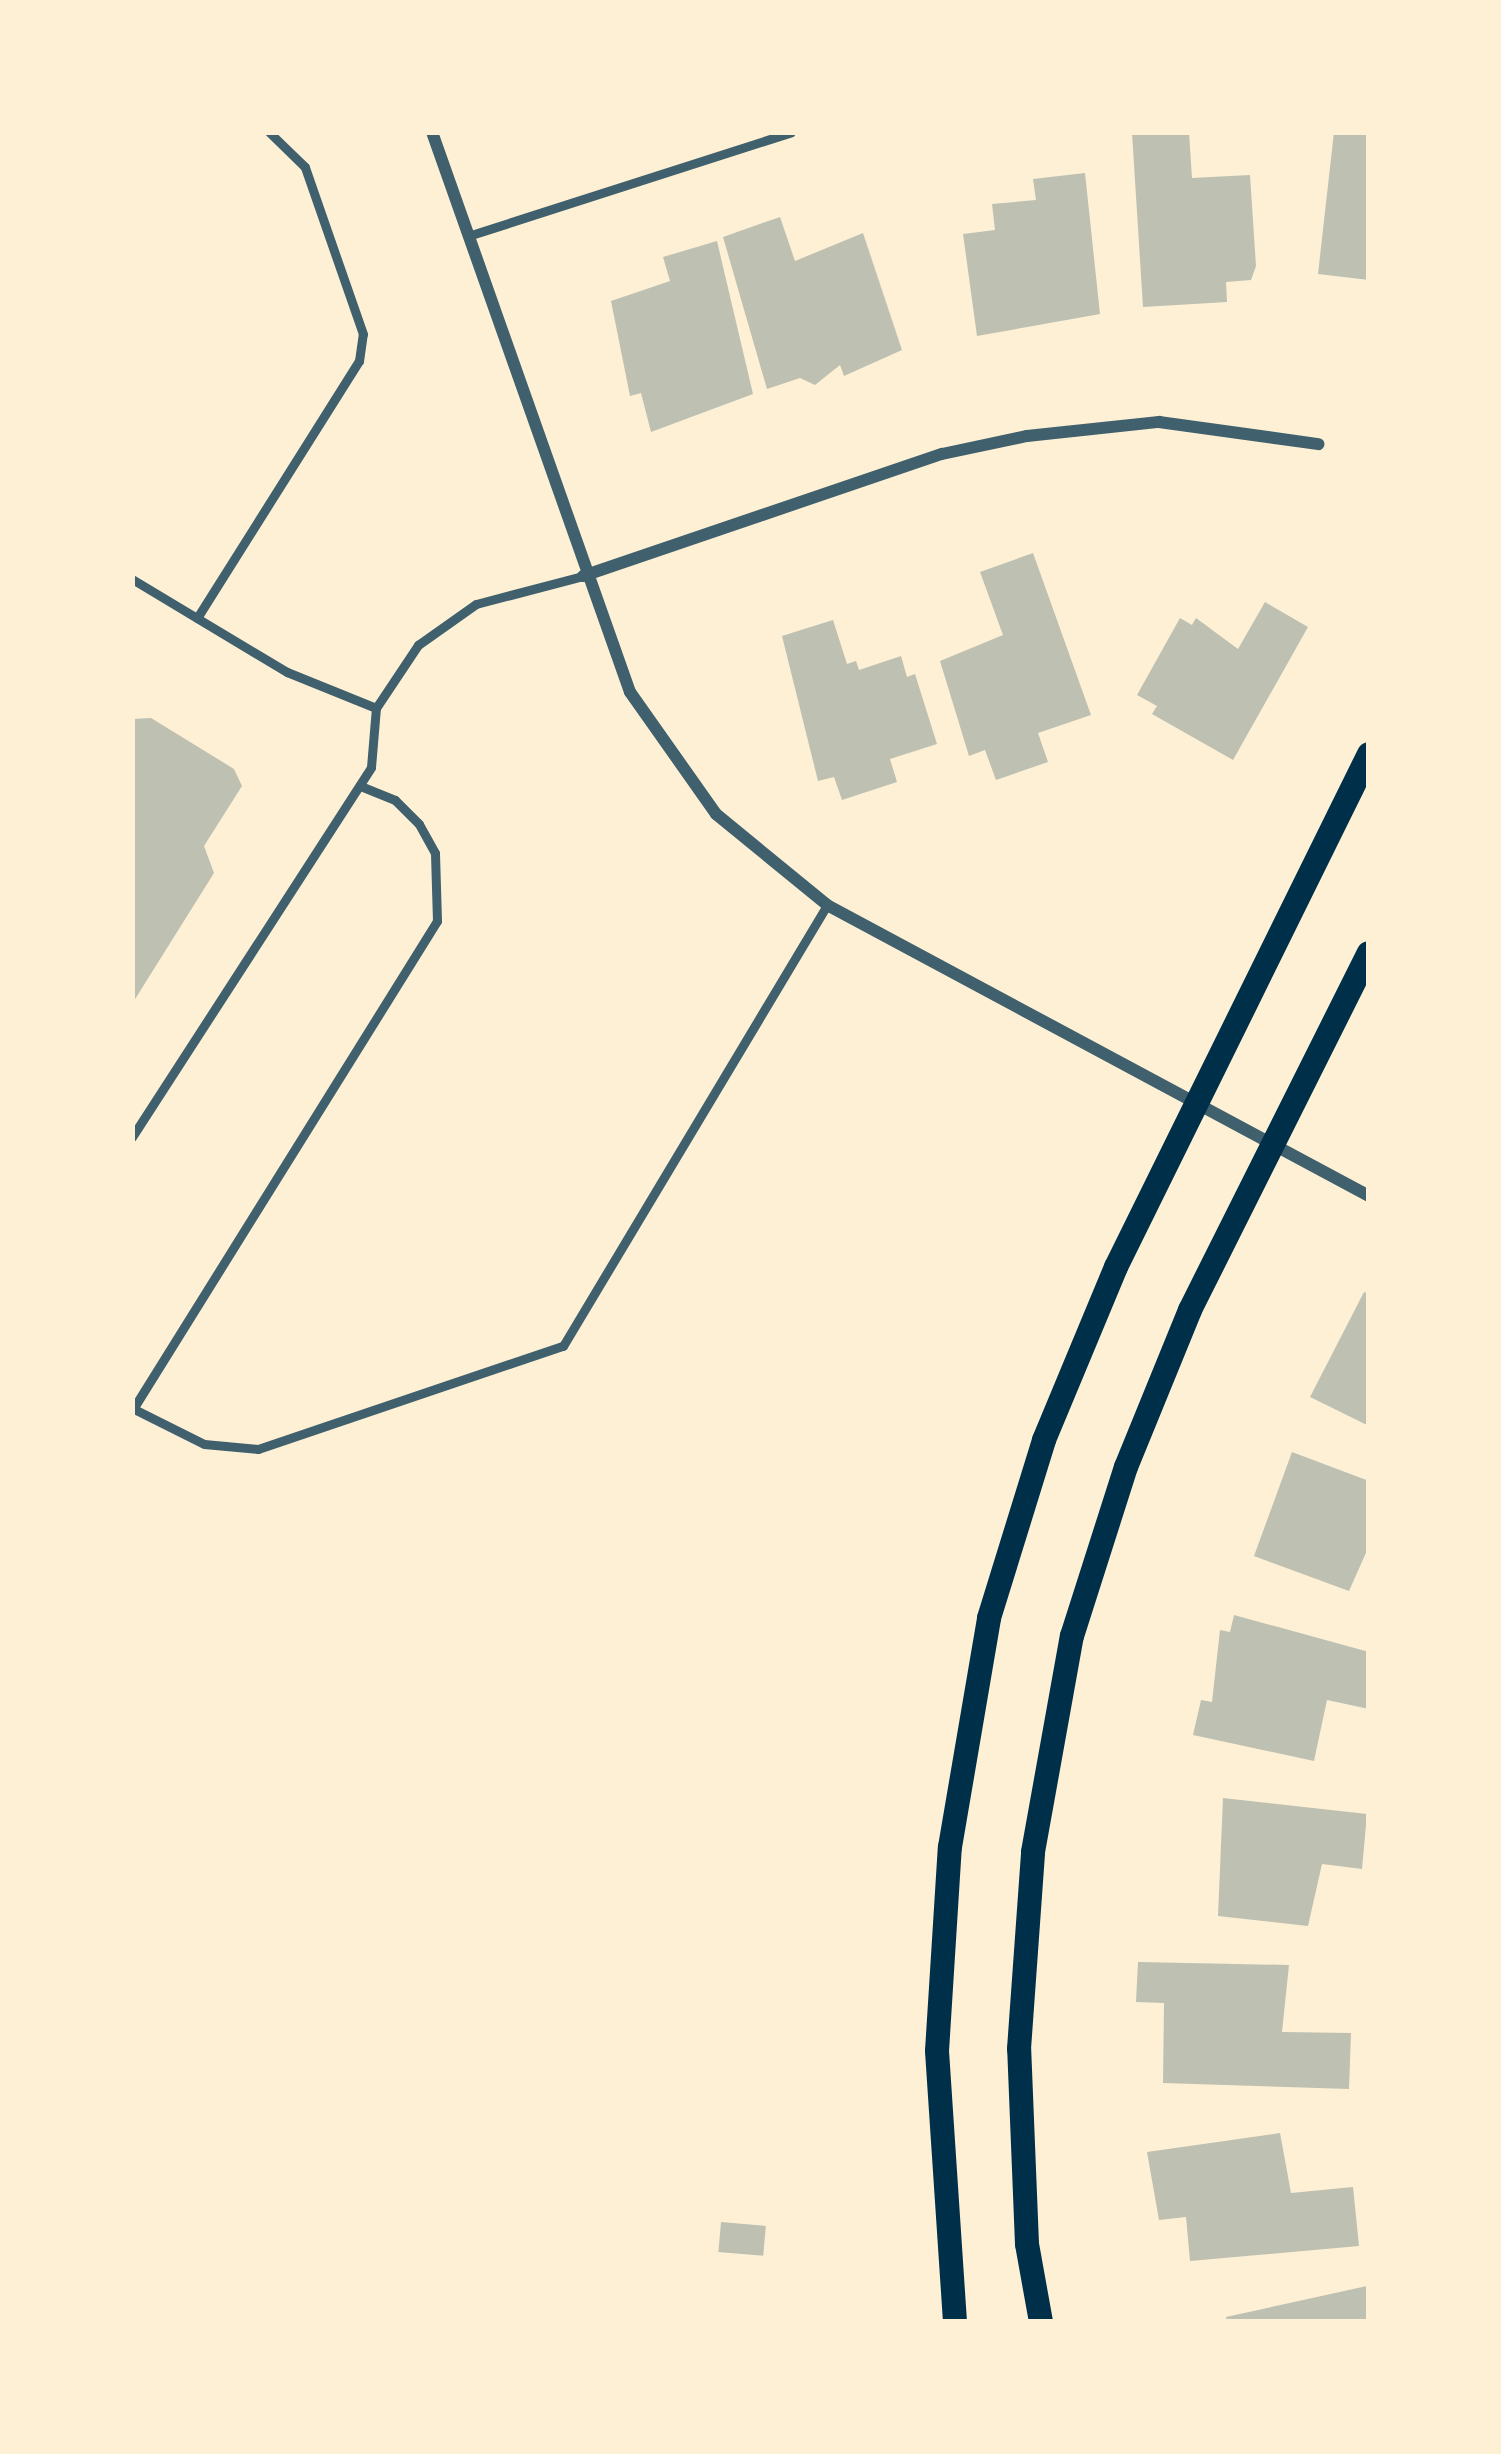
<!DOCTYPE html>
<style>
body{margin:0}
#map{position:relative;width:1501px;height:2454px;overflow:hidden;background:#fdf0d5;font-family:"Titillium Web",sans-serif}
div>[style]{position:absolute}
.building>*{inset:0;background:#bec0b2;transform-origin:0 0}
.service>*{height:9px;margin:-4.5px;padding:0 4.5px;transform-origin:4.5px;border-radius:4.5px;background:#3f606c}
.minor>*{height:12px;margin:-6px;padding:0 6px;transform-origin:6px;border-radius:6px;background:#3f606c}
.secondary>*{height:24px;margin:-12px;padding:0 12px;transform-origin:12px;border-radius:12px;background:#003049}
span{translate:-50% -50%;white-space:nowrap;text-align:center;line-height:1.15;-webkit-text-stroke:12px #fdf0d5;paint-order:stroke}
.frame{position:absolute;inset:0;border:135px solid #fdf0d5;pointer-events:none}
</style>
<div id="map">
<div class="building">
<i style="clip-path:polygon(1189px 132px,1192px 178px,1250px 175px,1256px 266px,1251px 280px,1226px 282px,1227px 302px,1143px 307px,1132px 133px)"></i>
<i style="clip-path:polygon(1334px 132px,1369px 132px,1369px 280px,1318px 274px)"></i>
<i style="clip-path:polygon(1085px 173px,1100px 314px,977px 336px,963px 234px,995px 230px,992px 204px,1036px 200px,1033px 179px)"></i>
<i style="clip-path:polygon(780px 217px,795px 261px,863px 233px,902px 350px,844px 376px,840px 365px,815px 385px,800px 378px,767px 389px,723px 237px)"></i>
<i style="clip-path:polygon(717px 241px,753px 394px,651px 432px,641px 393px,630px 396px,611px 301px,670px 281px,663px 257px)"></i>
<i style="clip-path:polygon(1033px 553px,1091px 715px,1038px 733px,1048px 762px,996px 780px,985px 750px,969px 756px,940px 661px,1003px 635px,980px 572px)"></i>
<i style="clip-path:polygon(1265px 602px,1308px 627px,1233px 760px,1152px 714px,1157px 706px,1137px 695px,1180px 618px,1192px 625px,1196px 618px,1238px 649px)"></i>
<i style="clip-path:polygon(833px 620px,847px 664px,856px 661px,859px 670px,901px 656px,907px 677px,915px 674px,937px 744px,890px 759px,897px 782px,842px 800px,834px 777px,818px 781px,782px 636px)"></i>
<i style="clip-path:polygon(151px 718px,234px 769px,242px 786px,204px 846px,214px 873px,132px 1004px,132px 719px)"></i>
<i style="clip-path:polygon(1364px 1292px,1369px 1294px,1369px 1426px,1310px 1397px)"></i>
<i style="clip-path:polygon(1292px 1452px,1369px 1481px,1369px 1546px,1349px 1591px,1254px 1556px)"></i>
<i style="clip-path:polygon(1234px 1615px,1369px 1652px,1369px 1709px,1327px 1700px,1314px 1761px,1193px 1735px,1201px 1700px,1212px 1702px,1220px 1630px,1230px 1632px)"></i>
<i style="clip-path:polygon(1223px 1798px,1367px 1814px,1362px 1869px,1322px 1864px,1308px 1926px,1218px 1916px)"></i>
<i style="clip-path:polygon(1138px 1962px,1289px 1965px,1282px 2032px,1351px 2033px,1349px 2089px,1163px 2083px,1164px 2003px,1136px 2002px)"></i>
<i style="clip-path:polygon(1280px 2133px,1291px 2193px,1353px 2187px,1359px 2246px,1190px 2261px,1186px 2217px,1159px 2220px,1147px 2152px)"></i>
<i style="left:721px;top:2222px;width:45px;height:30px;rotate:5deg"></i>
<i style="clip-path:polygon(1367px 2286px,1369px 2322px,1227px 2322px,1226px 2317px)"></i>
</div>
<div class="service">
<i style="left:468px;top:236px;width:339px;rotate:-17.8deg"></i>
<i style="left:132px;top:579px;width:181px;rotate:31deg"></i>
<i style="left:287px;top:672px;width:96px;rotate:22deg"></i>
<i style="left:376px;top:708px;width:76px;rotate:-56.3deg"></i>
<i style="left:418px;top:645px;width:71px;rotate:-35.3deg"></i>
<i style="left:476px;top:604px;width:111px;rotate:-14.7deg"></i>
<i style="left:197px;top:618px;width:304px;rotate:-57.8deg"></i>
<i style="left:359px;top:361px;width:27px;rotate:-82deg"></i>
<i style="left:363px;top:334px;width:177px;rotate:-109.2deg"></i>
<i style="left:305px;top:167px;width:50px;rotate:-135.8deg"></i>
<i style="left:132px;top:1137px;width:440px;rotate:-57.1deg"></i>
<i style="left:371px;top:767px;width:59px;rotate:-85.2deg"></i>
<i style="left:132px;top:1408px;width:80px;rotate:26.6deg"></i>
<i style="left:204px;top:1444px;width:54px;rotate:5.3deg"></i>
<i style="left:258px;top:1449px;width:322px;rotate:-18.7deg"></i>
<i style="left:563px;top:1346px;width:514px;rotate:-59.09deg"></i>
<i style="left:133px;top:1409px;width:575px;rotate:-58.08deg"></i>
<i style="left:437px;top:921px;width:68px;rotate:-91.7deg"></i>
<i style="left:435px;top:853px;width:33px;rotate:-119deg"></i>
<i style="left:419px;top:824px;width:34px;rotate:-135deg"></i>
<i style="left:395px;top:800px;width:38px;rotate:-158deg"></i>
</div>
<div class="minor">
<i style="left:432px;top:132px;width:594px;rotate:70.53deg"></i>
<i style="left:630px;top:692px;width:149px;rotate:54.8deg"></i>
<i style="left:716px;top:814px;width:144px;rotate:39.3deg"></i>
<i style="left:827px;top:905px;width:615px;rotate:28.23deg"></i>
<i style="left:583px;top:576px;width:379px;rotate:-18.8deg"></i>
<i style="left:942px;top:454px;width:87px;rotate:-12deg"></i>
<i style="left:1027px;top:436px;width:133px;rotate:-6.1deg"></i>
<i style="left:1159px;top:422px;width:161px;rotate:7.9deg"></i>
</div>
<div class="secondary">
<i style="left:955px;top:2322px;width:272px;rotate:-93.8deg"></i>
<i style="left:937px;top:2051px;width:204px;rotate:-86.4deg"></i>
<i style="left:950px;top:1847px;width:232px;rotate:-80.3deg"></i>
<i style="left:989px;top:1618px;width:186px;rotate:-72.8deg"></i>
<i style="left:1044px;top:1440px;width:187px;rotate:-67.4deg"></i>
<i style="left:1116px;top:1267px;width:572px;rotate:-63.75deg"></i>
<i style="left:1041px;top:2322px;width:79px;rotate:-100.2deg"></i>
<i style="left:1027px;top:2244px;width:195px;rotate:-92.3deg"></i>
<i style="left:1019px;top:2049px;width:197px;rotate:-85.9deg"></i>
<i style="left:1033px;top:1852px;width:219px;rotate:-79.8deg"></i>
<i style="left:1072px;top:1636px;width:177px;rotate:-72.3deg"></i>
<i style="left:1126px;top:1467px;width:170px;rotate:-67.8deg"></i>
<i style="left:1190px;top:1310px;width:399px;rotate:-63.4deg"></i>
</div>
<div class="frame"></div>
</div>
